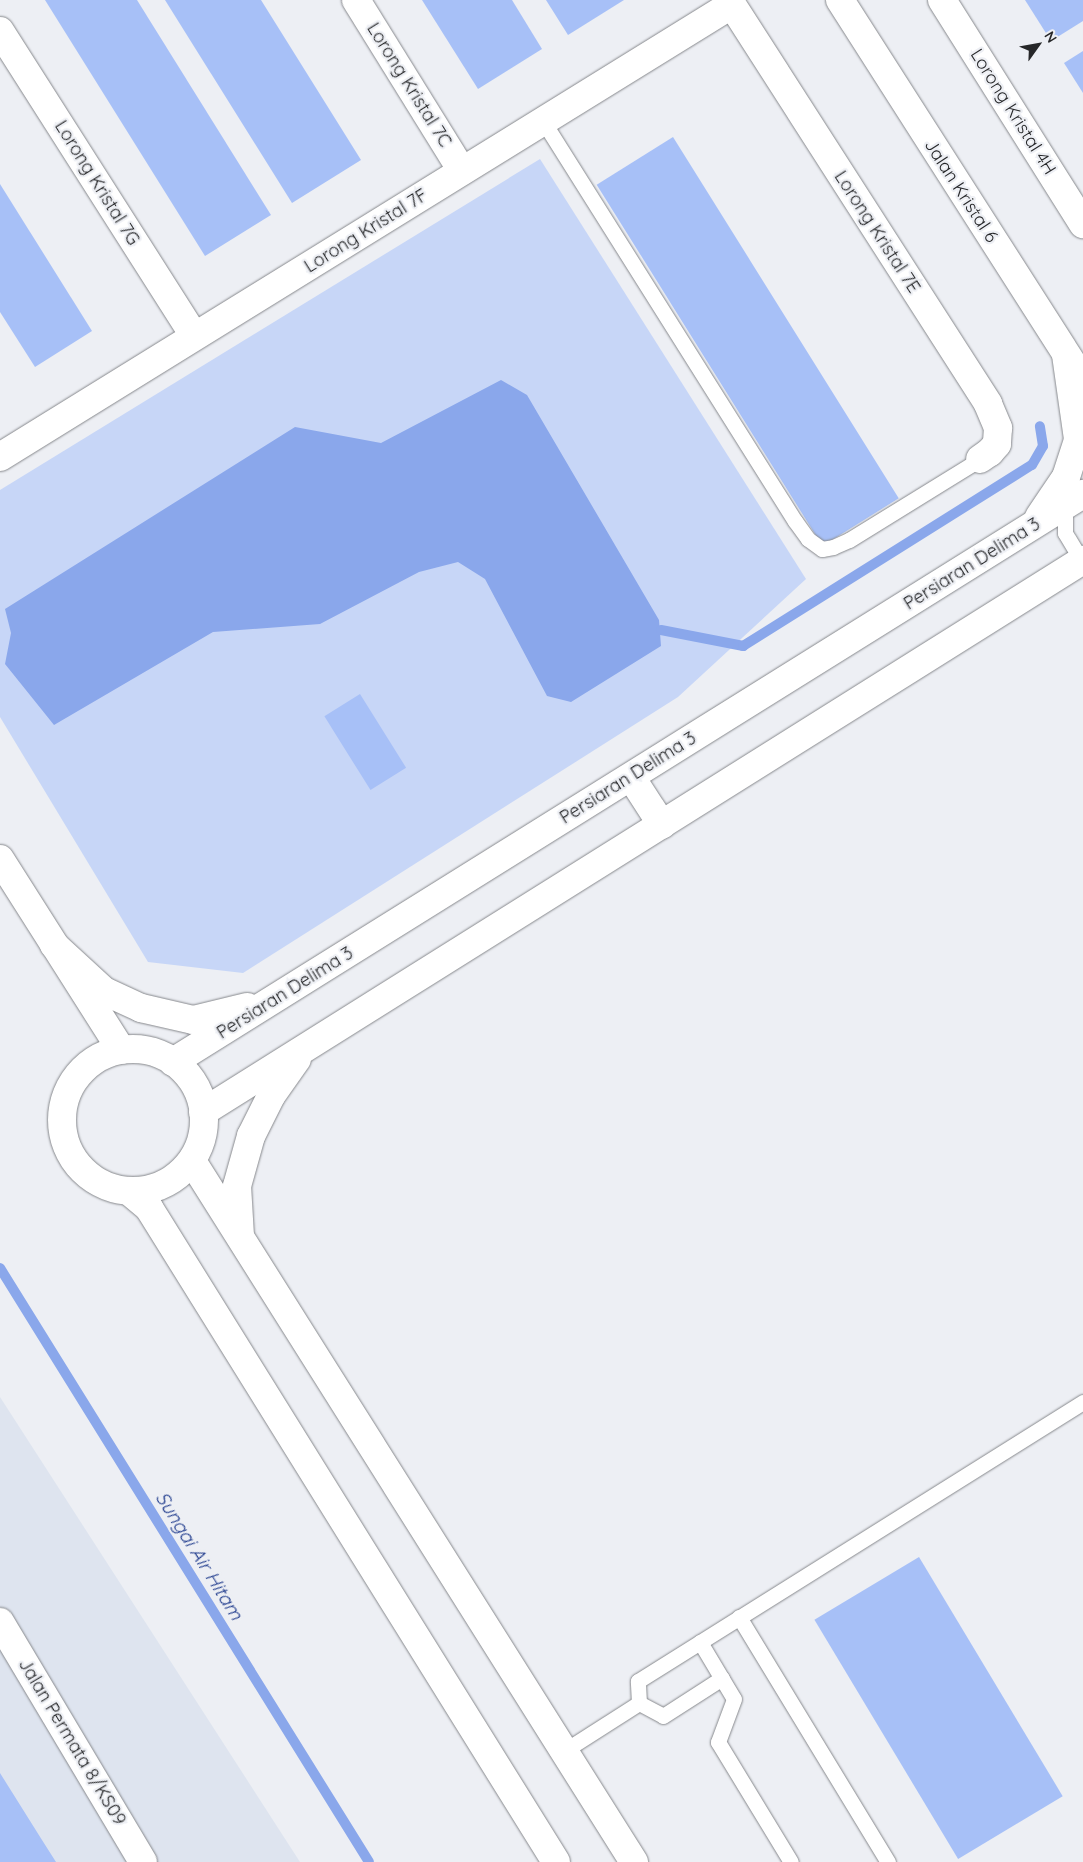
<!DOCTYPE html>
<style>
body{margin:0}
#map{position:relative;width:1083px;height:1862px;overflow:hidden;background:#edeff4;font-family:Quicksand,sans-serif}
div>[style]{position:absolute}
.built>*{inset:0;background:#dee4ef}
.green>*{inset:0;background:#c7d6f7}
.water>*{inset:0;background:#8aa7eb}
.stream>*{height:10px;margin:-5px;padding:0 5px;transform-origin:5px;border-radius:5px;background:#8aa7eb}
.building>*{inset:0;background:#a7c0f7;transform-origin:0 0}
.roads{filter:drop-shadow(0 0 1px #86888c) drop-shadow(0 0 1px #86888c)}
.lane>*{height:15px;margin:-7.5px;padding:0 7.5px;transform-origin:7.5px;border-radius:7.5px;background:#fff}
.street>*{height:28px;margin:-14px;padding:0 14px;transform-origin:14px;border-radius:14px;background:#fff}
.secondary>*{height:28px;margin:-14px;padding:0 14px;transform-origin:14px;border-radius:14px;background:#fff}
.secondary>.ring{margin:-14px;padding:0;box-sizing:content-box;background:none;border:28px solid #fff;border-radius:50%}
span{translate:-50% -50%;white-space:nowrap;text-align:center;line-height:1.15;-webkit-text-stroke:4.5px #edeff4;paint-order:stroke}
.street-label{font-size:18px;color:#262729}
.water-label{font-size:19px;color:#264190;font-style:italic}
.north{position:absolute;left:1013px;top:20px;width:50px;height:50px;-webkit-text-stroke:4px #edeff4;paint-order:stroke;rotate:58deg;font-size:14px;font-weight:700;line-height:20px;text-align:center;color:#262729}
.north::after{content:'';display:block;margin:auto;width:18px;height:22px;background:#262729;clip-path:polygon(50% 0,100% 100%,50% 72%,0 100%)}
</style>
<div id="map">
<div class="built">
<i style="clip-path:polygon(0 1397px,300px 1862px,0 1862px)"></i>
</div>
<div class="green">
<i style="clip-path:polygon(540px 159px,806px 579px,678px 697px,243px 973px,148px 962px,0 717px,0 490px)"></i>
</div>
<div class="water">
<i style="clip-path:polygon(501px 380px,527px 395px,659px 620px,661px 646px,571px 702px,547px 696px,485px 579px,458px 562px,419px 572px,320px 624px,213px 632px,54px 725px,5px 664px,11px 633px,5px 609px,295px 427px,381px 443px)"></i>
</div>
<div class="stream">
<i style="left:661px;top:630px;width:84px;rotate:11deg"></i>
<i style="left:743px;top:646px;width:341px;rotate:-32.1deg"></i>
<i style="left:1032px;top:465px;width:22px;rotate:-60deg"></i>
<i style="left:1043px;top:446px;width:20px;rotate:-99deg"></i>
<i style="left:0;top:1268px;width:699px;rotate:58.15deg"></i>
</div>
<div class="building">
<i style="clip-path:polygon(45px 0,137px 0,271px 215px,205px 256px)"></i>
<i style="clip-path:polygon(165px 0,261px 0,361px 160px,292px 203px)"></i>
<i style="clip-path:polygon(422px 0,512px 0,542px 49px,478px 89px)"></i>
<i style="clip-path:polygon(546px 0,624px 0,568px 35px)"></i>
<i style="clip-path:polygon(1025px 0,1083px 0,1083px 21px,1051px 41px)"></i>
<i style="clip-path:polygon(1083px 51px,1083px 93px,1064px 63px)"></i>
<i style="left:673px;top:137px;width:426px;height:90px;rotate:58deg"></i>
<i style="clip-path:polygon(0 184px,92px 331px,35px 367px,0 312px)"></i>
<i style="left:360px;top:694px;width:87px;height:42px;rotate:58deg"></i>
<i style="left:919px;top:1557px;width:279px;height:122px;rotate:59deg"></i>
<i style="clip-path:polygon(0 1773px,42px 1840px,56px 1862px,0 1862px)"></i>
</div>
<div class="roads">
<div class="lane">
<i style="left:543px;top:121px;width:473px;rotate:57.8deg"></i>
<i style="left:795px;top:521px;width:22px;rotate:54deg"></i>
<i style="left:808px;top:539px;width:17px;rotate:36deg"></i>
<i style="left:822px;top:549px;width:11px;rotate:-10deg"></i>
<i style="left:833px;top:547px;width:17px;rotate:-24deg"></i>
<i style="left:849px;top:540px;width:154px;rotate:-31.7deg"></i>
<i style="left:1065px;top:505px;width:28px;rotate:90deg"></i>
<i style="left:1065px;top:533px;width:35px;rotate:59deg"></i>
<i style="left:739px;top:1617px;width:287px;rotate:58.7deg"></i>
<i style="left:700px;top:1642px;width:66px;rotate:59.2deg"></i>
<i style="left:734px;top:1699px;width:46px;rotate:110.4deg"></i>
<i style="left:718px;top:1742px;width:140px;rotate:58.7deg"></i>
<i style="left:639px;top:1703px;width:22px;rotate:-93deg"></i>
<i style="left:638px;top:1681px;width:525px;rotate:-32.09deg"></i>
<i style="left:639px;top:1703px;width:27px;rotate:28deg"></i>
<i style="left:663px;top:1716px;width:70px;rotate:-32.8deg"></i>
<i style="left:564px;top:1751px;width:89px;rotate:-32.6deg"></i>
</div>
<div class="street">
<i style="left:356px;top:0;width:201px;rotate:58.2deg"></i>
<i style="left:729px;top:0;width:480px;rotate:57.3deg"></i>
<i style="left:988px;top:404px;width:26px;rotate:67deg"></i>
<i style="left:998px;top:428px;width:16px;rotate:94deg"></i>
<i style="left:997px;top:444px;width:11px;rotate:131deg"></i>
<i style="left:990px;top:452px;width:12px;rotate:145deg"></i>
<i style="left:840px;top:0;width:446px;rotate:57.4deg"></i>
<i style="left:942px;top:0;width:265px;rotate:57.8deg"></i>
<i style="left:0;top:31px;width:361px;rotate:57.5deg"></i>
<i style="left:0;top:457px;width:859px;rotate:-31.73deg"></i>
<i style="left:0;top:859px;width:226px;rotate:57.6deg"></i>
<i style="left:0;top:1622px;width:279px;rotate:59.2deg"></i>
</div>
<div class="secondary">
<i style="left:1039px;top:517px;width:48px;rotate:-56deg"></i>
<i style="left:1066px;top:477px;width:40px;rotate:-72deg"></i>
<i style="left:1078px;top:439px;width:85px;rotate:-98.1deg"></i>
<i style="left:631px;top:777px;width:57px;rotate:57.1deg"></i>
<i style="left:54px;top:945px;width:68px;rotate:42.6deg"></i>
<i style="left:104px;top:991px;width:41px;rotate:24.7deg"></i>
<i style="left:141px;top:1008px;width:53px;rotate:13deg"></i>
<i style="left:193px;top:1020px;width:56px;rotate:-13.5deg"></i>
<i class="ring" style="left:62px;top:1049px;width:114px;height:114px"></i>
<i style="left:173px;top:1062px;width:1073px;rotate:-31.97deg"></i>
<i style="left:203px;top:1112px;width:1039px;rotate:-32.1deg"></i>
<i style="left:192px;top:1161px;width:829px;rotate:57.77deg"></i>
<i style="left:130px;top:1192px;width:25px;rotate:40deg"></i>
<i style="left:149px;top:1208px;width:770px;rotate:58.1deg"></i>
<i style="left:240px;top:1236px;width:50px;rotate:-93.4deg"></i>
<i style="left:237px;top:1186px;width:52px;rotate:-74.4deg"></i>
<i style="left:251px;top:1136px;width:45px;rotate:-63.4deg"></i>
<i style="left:271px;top:1096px;width:45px;rotate:-54.9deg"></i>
</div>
</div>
<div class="street-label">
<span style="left:409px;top:85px;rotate:58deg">Lorong Kristal 7C</span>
<span style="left:1013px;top:112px;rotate:58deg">Lorong Kristal 4H</span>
<span style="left:97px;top:183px;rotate:58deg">Lorong Kristal 7G</span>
<span style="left:961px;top:191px;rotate:57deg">Jalan Kristal 6</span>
<span style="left:366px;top:231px;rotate:-32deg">Lorong Kristal 7F</span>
<span style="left:877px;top:232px;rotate:57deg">Lorong Kristal 7E</span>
<span style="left:972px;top:564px;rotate:-32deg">Persiaran Delima 3</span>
<span style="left:628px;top:778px;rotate:-32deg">Persiaran Delima 3</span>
<span style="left:285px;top:993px;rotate:-32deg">Persiaran Delima 3</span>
<span style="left:72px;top:1742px;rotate:59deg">Jalan Permata 8/KS09</span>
</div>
<div class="water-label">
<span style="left:199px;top:1556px;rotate:58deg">Sungai Air Hitam</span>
</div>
<div class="north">N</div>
</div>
